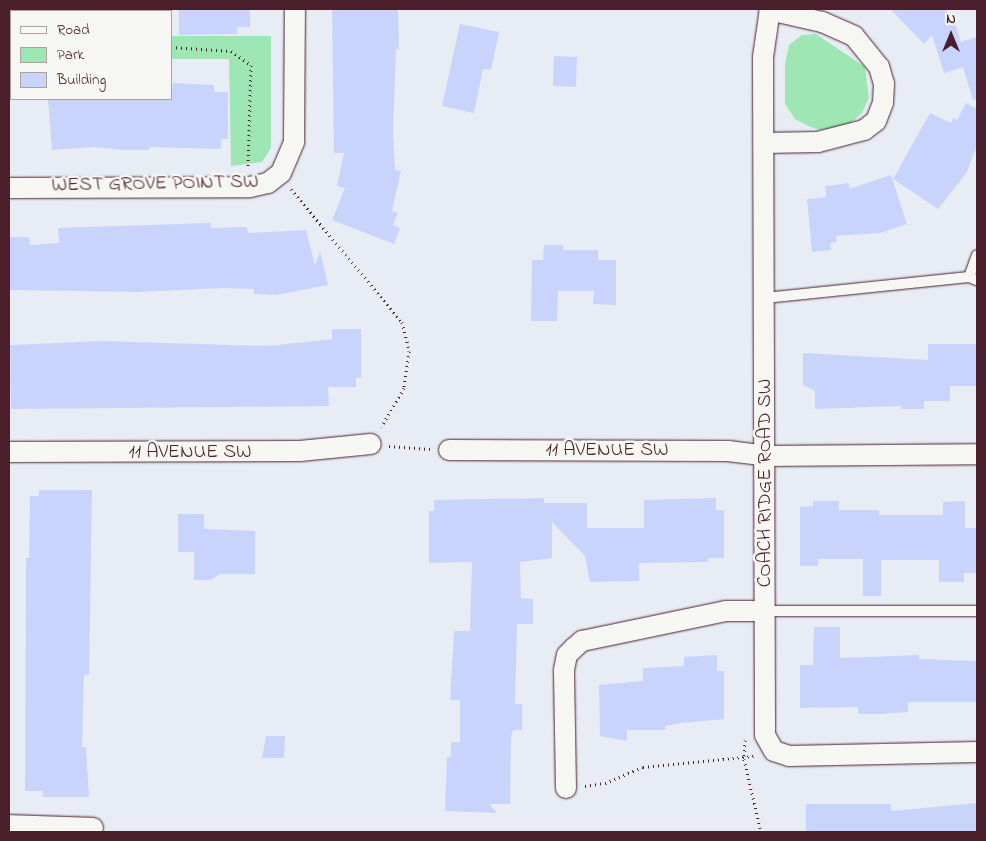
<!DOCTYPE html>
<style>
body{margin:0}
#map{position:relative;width:986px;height:841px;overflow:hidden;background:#e8ecf5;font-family:"Indie Flower",sans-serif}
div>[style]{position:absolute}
.green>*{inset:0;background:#9ee6b4;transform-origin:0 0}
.building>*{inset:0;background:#c9d4fc;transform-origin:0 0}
.path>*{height:3px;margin-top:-1.5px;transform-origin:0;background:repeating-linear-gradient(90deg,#4a1f2b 0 1px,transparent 0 5px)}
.roads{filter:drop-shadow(0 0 1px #4a1f2b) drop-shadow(0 0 1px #4a1f2b)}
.lane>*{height:10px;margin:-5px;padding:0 5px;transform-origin:5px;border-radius:5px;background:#f6f6f2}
.street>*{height:20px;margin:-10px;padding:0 10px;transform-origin:10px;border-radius:10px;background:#f6f6f2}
span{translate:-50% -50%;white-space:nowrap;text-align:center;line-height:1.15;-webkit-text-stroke:5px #f6f6f2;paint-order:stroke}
.street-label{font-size:20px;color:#4a1f2b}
.frame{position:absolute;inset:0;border:10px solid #4a1f2b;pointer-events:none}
.legend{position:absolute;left:10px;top:10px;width:162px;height:90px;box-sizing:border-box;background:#f6f6f2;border:1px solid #b1a0a2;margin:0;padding:6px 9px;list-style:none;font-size:15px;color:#4a1f2b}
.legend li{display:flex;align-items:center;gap:10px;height:25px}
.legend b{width:25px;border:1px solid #b1a0a2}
.north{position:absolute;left:926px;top:10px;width:50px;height:50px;-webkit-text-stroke:4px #f6f6f2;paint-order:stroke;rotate:0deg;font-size:14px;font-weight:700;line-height:20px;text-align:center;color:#4a1f2b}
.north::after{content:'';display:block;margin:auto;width:18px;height:22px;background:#4a1f2b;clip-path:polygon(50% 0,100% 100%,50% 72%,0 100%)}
</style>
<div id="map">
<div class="green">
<i style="left:24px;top:9px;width:123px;height:2px"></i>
<i style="clip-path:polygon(816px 34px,865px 67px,869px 98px,862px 113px,846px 127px,820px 130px,808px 126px,795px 119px,785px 104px,785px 64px,789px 45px,802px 35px)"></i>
<i style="clip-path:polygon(171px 36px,271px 36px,271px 148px,262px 162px,231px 166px,229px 59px,171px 59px)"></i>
</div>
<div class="building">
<i style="clip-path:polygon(179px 9px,250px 9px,250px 27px,237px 27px,237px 34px,179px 35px)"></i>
<i style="clip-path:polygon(332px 9px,398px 9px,399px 49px,396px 49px,393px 131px,395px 170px,401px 171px,392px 211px,398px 213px,393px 225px,400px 228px,394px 244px,332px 220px,345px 188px,337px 186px,344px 153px,334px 153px)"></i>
<i style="clip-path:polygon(890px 9px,944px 9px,953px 17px,961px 42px,977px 37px,977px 99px,973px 100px,963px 67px,944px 73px,932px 35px,924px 44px)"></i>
<i style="clip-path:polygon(460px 24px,499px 32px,491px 70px,483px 69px,474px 113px,442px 106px)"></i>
<i style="left:554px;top:56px;width:23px;height:30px;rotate:2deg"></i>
<i style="clip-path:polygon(173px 83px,214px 85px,214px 92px,228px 92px,228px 139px,221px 139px,221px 149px,149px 147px,150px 150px,122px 150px,95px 147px,52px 150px,48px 99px,171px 99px)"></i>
<i style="clip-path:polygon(966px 103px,977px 109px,977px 145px,967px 172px,938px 209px,893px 179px,930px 113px,951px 123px,953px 118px,957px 120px)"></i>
<i style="clip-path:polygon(891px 175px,907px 224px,880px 233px,836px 236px,837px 242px,830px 243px,831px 250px,812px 252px,807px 199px,826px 197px,825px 186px,849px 183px,849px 189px)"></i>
<i style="clip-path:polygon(211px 223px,211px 228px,246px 227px,249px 233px,306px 230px,315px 265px,320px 251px,328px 285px,276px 295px,254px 294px,254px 289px,222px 288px,138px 292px,9px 290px,9px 237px,29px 237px,30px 245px,59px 243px,58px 228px)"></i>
<i style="clip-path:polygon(544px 245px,563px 245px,563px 250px,598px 250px,598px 260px,616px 260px,616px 305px,593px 304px,594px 291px,558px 291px,557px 321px,531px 321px,532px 260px,543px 260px)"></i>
<i style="clip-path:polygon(332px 329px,361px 329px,361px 378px,356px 378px,356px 387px,328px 387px,329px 406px,11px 409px,10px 345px,103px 341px,268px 346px,332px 339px)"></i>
<i style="clip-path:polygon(928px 344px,977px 344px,977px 386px,950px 386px,950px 401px,924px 401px,924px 409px,901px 409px,901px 406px,815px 409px,815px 391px,803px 385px,803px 353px,928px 360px)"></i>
<i style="clip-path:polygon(39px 490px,92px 490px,89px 675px,84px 674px,82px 747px,86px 747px,89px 797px,43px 797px,43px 791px,25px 791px,26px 558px,29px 558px,30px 496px,39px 496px)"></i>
<i style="clip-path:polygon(544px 498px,544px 503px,587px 503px,587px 528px,644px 528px,644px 500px,716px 498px,716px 510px,724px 510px,724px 558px,709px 558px,708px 562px,639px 563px,639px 581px,590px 582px,585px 556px,552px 522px,552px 558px,520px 562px,521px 598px,533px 599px,533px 624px,517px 624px,515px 704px,522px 704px,522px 730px,513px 730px,511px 738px,510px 804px,489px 804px,497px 813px,445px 811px,447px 757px,451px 757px,451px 742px,460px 742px,460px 700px,450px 700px,454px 631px,470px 631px,472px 562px,429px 563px,429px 511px,434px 511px,434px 500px)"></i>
<i style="clip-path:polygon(813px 501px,839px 501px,839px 510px,879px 510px,879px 515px,943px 515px,943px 502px,965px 501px,965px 528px,977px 528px,977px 573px,964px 573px,964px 582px,939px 582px,939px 560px,881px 560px,881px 596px,863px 596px,863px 559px,818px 559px,818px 566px,800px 566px,800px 507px,813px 506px)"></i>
<i style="clip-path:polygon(178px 514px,204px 514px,204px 529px,255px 531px,255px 574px,220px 574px,211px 580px,194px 580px,194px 552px,178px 552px)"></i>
<i style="clip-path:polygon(814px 627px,840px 627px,840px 658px,919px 655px,919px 659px,977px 661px,977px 702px,908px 702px,908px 712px,881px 714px,858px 714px,858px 707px,800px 708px,800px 665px,813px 665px)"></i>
<i style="clip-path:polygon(717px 655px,717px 671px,724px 671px,724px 719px,681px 723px,665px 726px,665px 730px,627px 730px,627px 741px,600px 736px,599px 685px,643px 681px,643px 668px,684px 666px,684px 657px)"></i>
<i style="clip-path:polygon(266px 736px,285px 736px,284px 758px,262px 758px)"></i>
<i style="clip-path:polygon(977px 803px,977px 832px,806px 832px,806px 804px,891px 804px,891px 811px)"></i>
</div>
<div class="path">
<i style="left:118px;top:11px;width:2px;rotate:-90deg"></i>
<i style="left:171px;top:47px;width:60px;rotate:3.8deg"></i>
<i style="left:231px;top:51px;width:24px;rotate:35deg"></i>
<i style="left:251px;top:65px;width:104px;rotate:91.7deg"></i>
<i style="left:291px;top:189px;width:173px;rotate:50.2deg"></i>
<i style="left:402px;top:322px;width:30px;rotate:76deg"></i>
<i style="left:409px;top:351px;width:37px;rotate:98deg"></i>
<i style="left:404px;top:388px;width:45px;rotate:120.5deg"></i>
<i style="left:389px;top:446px;width:41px;rotate:4.2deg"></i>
<i style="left:745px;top:740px;width:19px;rotate:93deg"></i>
<i style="left:744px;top:759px;width:75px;rotate:76.9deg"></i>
<i style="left:585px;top:786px;width:20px;rotate:-9deg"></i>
<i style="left:605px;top:783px;width:41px;rotate:-22.8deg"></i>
<i style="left:643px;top:767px;width:112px;rotate:-5.7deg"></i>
</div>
<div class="roads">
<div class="lane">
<i style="left:969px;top:277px;width:23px;rotate:-70deg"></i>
<i style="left:765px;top:298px;width:205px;rotate:-5.9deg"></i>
<i style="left:969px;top:277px;width:9px;rotate:21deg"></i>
<i style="left:765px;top:611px;width:212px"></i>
</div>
<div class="street">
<i style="left:770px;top:9px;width:49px;rotate:98.3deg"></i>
<i style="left:763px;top:57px;width:678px;rotate:89.83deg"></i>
<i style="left:765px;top:735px;width:18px;rotate:61deg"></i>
<i style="left:774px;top:751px;width:16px;rotate:18deg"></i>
<i style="left:789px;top:756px;width:188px;rotate:-1.2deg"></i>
<i style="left:765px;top:143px;width:53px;rotate:-1.1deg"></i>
<i style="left:818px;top:142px;width:48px;rotate:-14.6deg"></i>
<i style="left:864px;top:130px;width:15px;rotate:-37deg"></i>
<i style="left:876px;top:121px;width:19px;rotate:-69deg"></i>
<i style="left:883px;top:103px;width:19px;rotate:-87deg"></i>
<i style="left:884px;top:84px;width:18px;rotate:-106deg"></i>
<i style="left:879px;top:67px;width:40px;rotate:-129deg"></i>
<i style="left:854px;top:36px;width:35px;rotate:-156deg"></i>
<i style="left:822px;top:22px;width:54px;rotate:-167.2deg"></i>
<i style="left:9px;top:188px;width:241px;rotate:-0.2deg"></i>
<i style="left:250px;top:187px;width:18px;rotate:-13deg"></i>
<i style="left:268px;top:183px;width:16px;rotate:-38deg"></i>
<i style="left:281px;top:173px;width:34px;rotate:-67deg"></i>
<i style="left:294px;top:142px;width:133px;rotate:-89.6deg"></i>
<i style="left:449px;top:450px;width:279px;rotate:0.2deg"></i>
<i style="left:728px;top:451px;width:38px;rotate:7deg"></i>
<i style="left:766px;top:456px;width:211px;rotate:-0.5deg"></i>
<i style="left:9px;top:452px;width:291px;rotate:-0.2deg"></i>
<i style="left:300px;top:451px;width:71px;rotate:-5.6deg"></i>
<i style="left:566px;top:788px;width:118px;rotate:-91deg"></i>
<i style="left:564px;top:670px;width:15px;rotate:-79deg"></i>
<i style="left:567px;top:655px;width:10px;rotate:-45deg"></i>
<i style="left:574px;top:648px;width:11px;rotate:-41deg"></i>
<i style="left:582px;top:641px;width:147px;rotate:-11.8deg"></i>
<i style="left:726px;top:611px;width:39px"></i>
<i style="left:9px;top:825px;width:84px;rotate:2deg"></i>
</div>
</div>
<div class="street-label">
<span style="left:155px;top:184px;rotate:-1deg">WEST GROVE POINT SW</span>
<span style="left:607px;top:450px">11 AVENUE SW</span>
<span style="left:190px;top:452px">11 AVENUE SW</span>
<span style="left:765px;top:483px;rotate:-90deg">COACH RIDGE ROAD SW</span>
</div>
<div class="frame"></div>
<ul class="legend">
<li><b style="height:6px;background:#f6f6f2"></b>Road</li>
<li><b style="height:14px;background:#9ee6b4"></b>Park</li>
<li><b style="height:14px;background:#c9d4fc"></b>Building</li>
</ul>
<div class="north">N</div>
</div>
